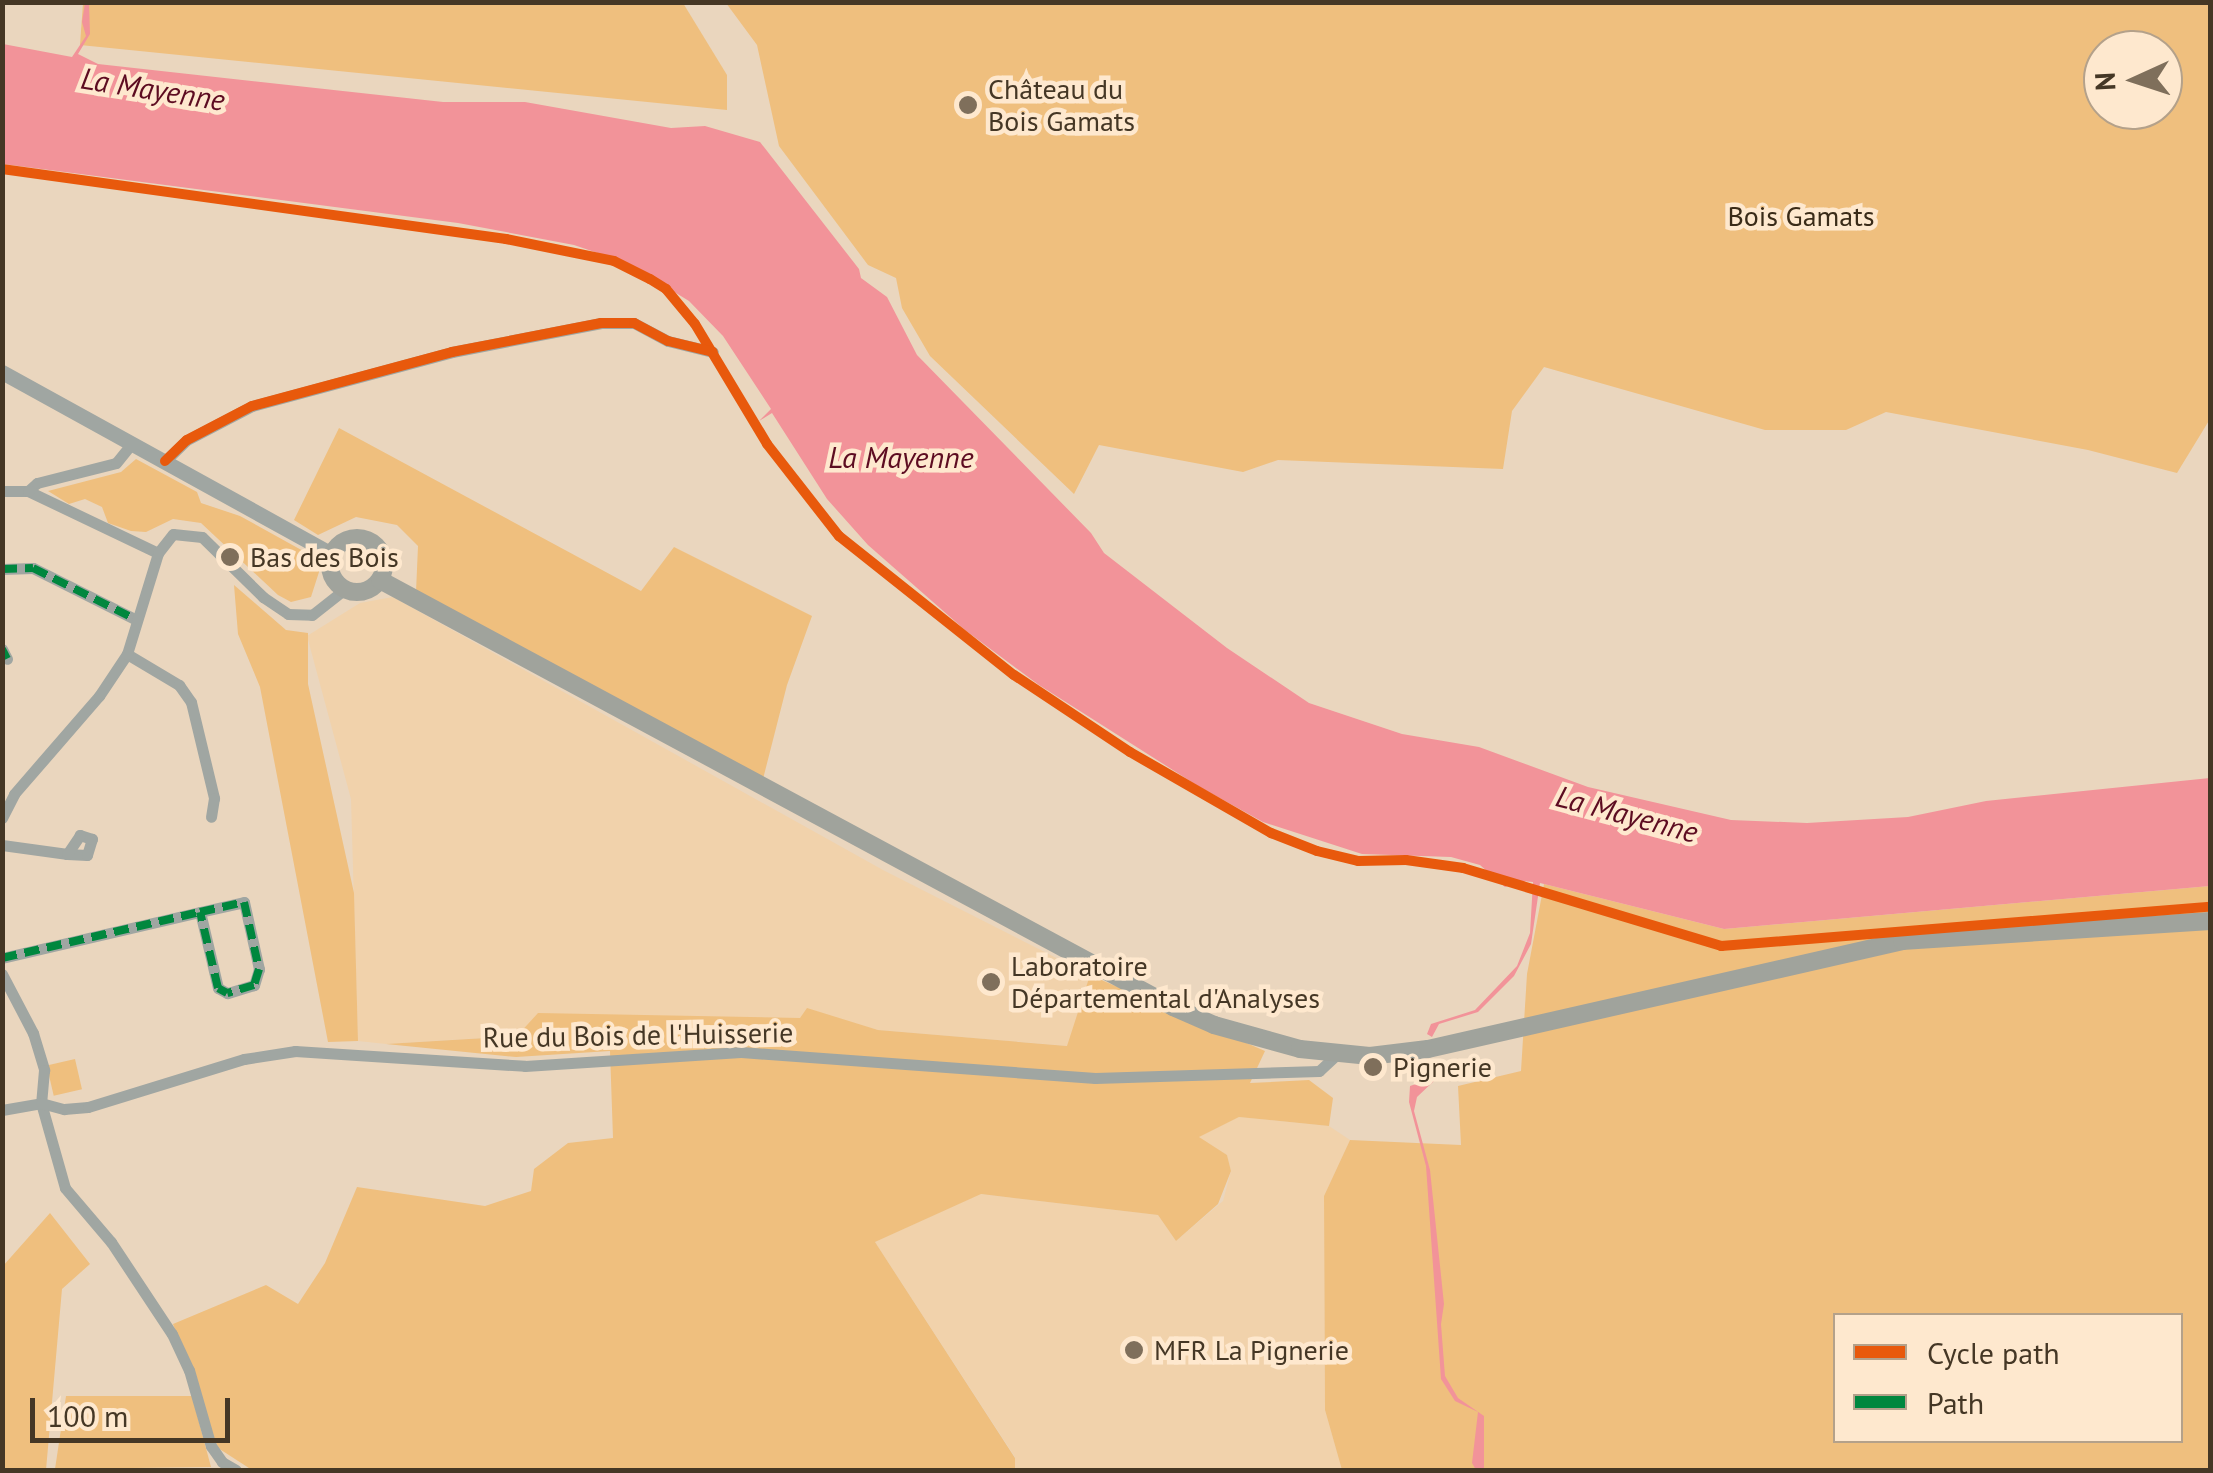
<!DOCTYPE html>
<meta charset="utf-8">
<style>
body{margin:0}
#map{position:relative;width:2213px;height:1473px;overflow:hidden;background:#ead6be;font-family:"PT Sans",sans-serif}
div>[style]{position:absolute}
.built>*{inset:0;background:#f1d2ab}
.green>*{inset:0;background:#efbf7e;transform-origin:0 0}
.water>*{inset:0;background:#f29399}
.minor>*{height:11px;margin:-5.5px;padding:0 5.5px;transform-origin:5.5px;border-radius:5.5px;background:#a0a6a2}
.tertiary>*{height:15px;margin:-7.5px;padding:0 7.5px;transform-origin:7.5px;border-radius:7.5px;background:#a0a6a2}
.secondary>*{height:18px;margin:-9px;padding:0 9px;transform-origin:9px;border-radius:9px;background:#a0a39c}
.secondary>.ring{margin:-9px;padding:0;box-sizing:content-box;background:none;border:18px solid #a0a39c;border-radius:50%}
.quiet>*{height:8px;margin-top:-4px;transform-origin:0;background:repeating-linear-gradient(90deg,#00873e 0 15px,transparent 0 23px)}
.cycleway>*{height:10px;margin:-5px;padding:0 5px;transform-origin:5px;border-radius:5px;background:#e8590c}
.dots>*{width:28px;height:28px;translate:-50% -50%;box-sizing:border-box;border:5px solid #fee8ce;border-radius:50%}
span{translate:-50% -50%;white-space:nowrap;text-align:center;line-height:1.15;-webkit-text-stroke:9px #fee8ce;paint-order:stroke}
.poi-label{font-size:28px;color:#453725}
.left{translate:0 -50%;text-align:left}
.park-label{font-size:28px;color:#3a2b18}
.street-label{font-size:28px;color:#453725}
.water-label{font-size:30px;color:#5d0c21;font-style:italic}
.frame{position:absolute;inset:0;border:5px solid #453725;pointer-events:none}
.legend{position:absolute;left:1833px;top:1313px;width:350px;height:130px;box-sizing:border-box;background:#fee8ce;border:2px solid #b4a18a;margin:0;padding:12px 18px;list-style:none;font-size:30px;color:#453725}
.legend li{display:flex;align-items:center;gap:20px;height:50px}
.legend b{width:50px;border:2px solid #b4a18a}
.north{position:absolute;left:2083px;top:30px;width:100px;height:100px;box-sizing:border-box;background:#fee8ce;border:2px solid #b4a18a;border-radius:50%;rotate:267deg;font-size:28px;font-weight:700;line-height:40px;text-align:center;color:#453725}
.north::after{content:'';display:block;margin:auto;width:35px;height:45px;background:#7f6f5b;clip-path:polygon(50% 0,100% 100%,50% 72%,0 100%)}
.scale{position:absolute;left:30px;top:1398px;width:200px;height:45px;box-sizing:border-box;border:5px solid #453725;border-top:0;padding-left:12px;font-size:30px;line-height:35px;white-space:nowrap;color:#453725;-webkit-text-stroke:8px #fee8ce;paint-order:stroke}
</style>
<div id="map">
<div class="built">
<i style="clip-path:polygon(393px 597px,883px 870px,1090px 975px,1068px 1046px,878px 1030px,807px 1009px,800px 1018px,386px 1044px,358px 1041px,351px 799px,307px 636px,360px 603px)"></i>
<i style="clip-path:polygon(1239px 1117px,1329px 1126px,1350px 1140px,1324px 1196px,1325px 1410px,1342px 1470px,1015px 1470px,1015px 1457px,875px 1242px,980px 1194px,1158px 1215px,1176px 1241px,1223px 1201px,1231px 1171px,1227px 1155px,1198px 1137px)"></i>
</div>
<div class="green">
<i style="clip-path:polygon(83px 3px,683px 3px,727px 75px,727px 110px,80px 45px)"></i>
<i style="clip-path:polygon(evenodd,726px 3px,2210px 3px,2210px 419px,2177px 473px,2088px 450px,1886px 412px,1846px 430px,1765px 430px,1544px 367px,1512px 411px,1503px 469px,1278px 460px,1243px 472px,1099px 445px,1074px 494px,930px 356px,902px 308px,896px 278px,868px 265px,779px 146px,757px 45px,726px 3px,2103px 50px,2163px 50px,2163px 110px,2103px 110px,2103px 50px)"></i>
<i style="clip-path:polygon(339px 428px,641px 591px,674px 547px,812px 616px,787px 685px,763px 779px,416px 592px,418px 546px,397px 525px,356px 517px,318px 535px,294px 520px)"></i>
<i style="clip-path:polygon(136px 459px,197px 492px,201px 503px,240px 516px,305px 552px,319px 572px,311px 597px,291px 602px,278px 595px,201px 523px,173px 519px,146px 532px,131px 531px,108px 523px,102px 507px,85px 499px,69px 504px,48px 491px,121px 472px)"></i>
<i style="clip-path:polygon(234px 585px,286px 630px,308px 633px,308px 684px,354px 893px,358px 1041px,328px 1042px,260px 687px,238px 634px)"></i>
<i style="clip-path:polygon(evenodd,1544px 884px,1724px 929px,2210px 886px,2210px 1470px,1342px 1470px,1325px 1410px,1324px 1196px,1350px 1140px,1461px 1145px,1458px 1086px,1521px 1071px,1527px 974px,1544px 884px,1836px 1316px,2180px 1316px,2180px 1440px,1836px 1440px,1836px 1316px)"></i>
<i style="clip-path:polygon(1090px 975px,1265px 1051px,1250px 1083px,1309px 1080px,1333px 1098px,1329px 1126px,1239px 1117px,1199px 1137px,1227px 1155px,1231px 1171px,1218px 1204px,1176px 1241px,1158px 1215px,981px 1194px,875px 1242px,1015px 1458px,1015px 1470px,252px 1470px,218px 1448px,173px 1324px,266px 1285px,298px 1304px,325px 1263px,357px 1187px,485px 1206px,531px 1191px,534px 1169px,568px 1143px,613px 1138px,610px 1051px,516px 1057px,386px 1044px,517px 1036px,538px 1013px,800px 1018px,807px 1008px,878px 1030px,1067px 1046px)"></i>
<i style="left:75px;top:1059px;width:31px;height:29px;rotate:77deg"></i>
<i style="clip-path:polygon(50px 1213px,90px 1264px,62px 1289px,46px 1470px,3px 1470px,3px 1266px)"></i>
<i style="clip-path:polygon(66px 1396px,192px 1396px,211px 1467px,55px 1469px)"></i>
</div>
<div class="water">
<i style="clip-path:polygon(85px 3px,89px 3px,90px 34px,78px 54px,98px 64px,443px 102px,525px 102px,671px 128px,705px 126px,760px 142px,859px 269px,861px 278px,887px 297px,917px 355px,1091px 533px,1104px 553px,1227px 648px,1309px 703px,1402px 734px,1479px 747px,1588px 787px,1731px 820px,1807px 823px,1908px 817px,1986px 801px,2210px 778px,2210px 886px,1724px 929px,1540px 883px,1531px 944px,1514px 976px,1478px 1012px,1439px 1024px,1432px 1037px,1427px 1034px,1431px 1024px,1475px 1010px,1517px 966px,1530px 933px,1533px 882px,1521px 881px,1505px 887px,1480px 865px,1451px 857px,1362px 854px,1263px 822px,1198px 786px,1039px 685px,965px 630px,868px 545px,827px 499px,772px 413px,759px 421px,771px 409px,723px 336px,689px 301px,627px 263px,574px 245px,458px 223px,3px 164px,3px 44px,72px 57px,86px 36px,82px 22px)"></i>
<i style="clip-path:polygon(1429px 1066px,1433px 1069px,1435px 1080px,1417px 1097px,1414px 1111px,1430px 1170px,1444px 1304px,1441px 1324px,1445px 1376px,1458px 1398px,1484px 1416px,1484px 1470px,1476px 1470px,1472px 1463px,1478px 1412px,1455px 1401px,1441px 1379px,1426px 1166px,1409px 1102px,1410px 1086px,1431px 1079px)"></i>
</div>
<div class="minor">
<i style="left:165px;top:461px;width:30px;rotate:-44deg"></i>
<i style="left:187px;top:440px;width:73px;rotate:-27.6deg"></i>
<i style="left:252px;top:406px;width:207px;rotate:-15.1deg"></i>
<i style="left:452px;top:352px;width:152px;rotate:-11deg"></i>
<i style="left:601px;top:323px;width:33px"></i>
<i style="left:634px;top:323px;width:38px;rotate:28deg"></i>
<i style="left:668px;top:341px;width:46px;rotate:13.7deg"></i>
<i style="left:2px;top:491px;width:26px"></i>
<i style="left:28px;top:491px;width:144px;rotate:25.5deg"></i>
<i style="left:28px;top:491px;width:12px;rotate:-42deg"></i>
<i style="left:37px;top:483px;width:81px;rotate:-14.2deg"></i>
<i style="left:116px;top:463px;width:26px;rotate:-51deg"></i>
<i style="left:2px;top:569px;width:31px;rotate:-2deg"></i>
<i style="left:33px;top:568px;width:114px;rotate:26.6deg"></i>
<i style="left:2px;top:649px;width:11px;rotate:63deg"></i>
<i style="left:127px;top:654px;width:61px;rotate:30.8deg"></i>
<i style="left:179px;top:685px;width:21px;rotate:55deg"></i>
<i style="left:191px;top:702px;width:99px;rotate:76.5deg"></i>
<i style="left:214px;top:798px;width:19px;rotate:99deg"></i>
<i style="left:2px;top:818px;width:27px;rotate:-63deg"></i>
<i style="left:14px;top:794px;width:130px;rotate:-49.1deg"></i>
<i style="left:99px;top:696px;width:50px;rotate:-56.3deg"></i>
<i style="left:127px;top:654px;width:106px;rotate:-72.9deg"></i>
<i style="left:158px;top:553px;width:24px;rotate:-52deg"></i>
<i style="left:173px;top:534px;width:29px;rotate:6deg"></i>
<i style="left:202px;top:537px;width:86px;rotate:44.5deg"></i>
<i style="left:263px;top:597px;width:30px;rotate:34deg"></i>
<i style="left:288px;top:614px;width:24px;rotate:2deg"></i>
<i style="left:312px;top:615px;width:42px;rotate:-38.2deg"></i>
<i style="left:2px;top:845px;width:66px;rotate:7.9deg"></i>
<i style="left:67px;top:854px;width:20px;rotate:3deg"></i>
<i style="left:87px;top:855px;width:17px;rotate:-73deg"></i>
<i style="left:92px;top:839px;width:13px;rotate:-162deg"></i>
<i style="left:80px;top:835px;width:23px;rotate:124deg"></i>
<i style="left:2px;top:958px;width:203px;rotate:-13.1deg"></i>
<i style="left:200px;top:912px;width:45px;rotate:-12.8deg"></i>
<i style="left:244px;top:902px;width:69px;rotate:77.4deg"></i>
<i style="left:259px;top:969px;width:17px;rotate:107deg"></i>
<i style="left:254px;top:985px;width:28px;rotate:163deg"></i>
<i style="left:227px;top:993px;width:10px;rotate:-151deg"></i>
<i style="left:218px;top:988px;width:78px;rotate:-103.3deg"></i>
<i style="left:2px;top:974px;width:67px;rotate:62.3deg"></i>
<i style="left:33px;top:1033px;width:39px;rotate:73deg"></i>
<i style="left:44px;top:1070px;width:33px;rotate:95deg"></i>
<i style="left:41px;top:1103px;width:88px;rotate:74.2deg"></i>
<i style="left:65px;top:1188px;width:71px;rotate:49.6deg"></i>
<i style="left:111px;top:1242px;width:110px;rotate:56.5deg"></i>
<i style="left:172px;top:1334px;width:40px;rotate:65deg"></i>
<i style="left:189px;top:1370px;width:79px;rotate:73.9deg"></i>
<i style="left:211px;top:1446px;width:19px;rotate:55deg"></i>
<i style="left:222px;top:1462px;width:16px;rotate:30deg"></i>
<i style="left:2px;top:1110px;width:40px;rotate:-10deg"></i>
<i style="left:41px;top:1103px;width:24px;rotate:15deg"></i>
<i style="left:64px;top:1109px;width:24px;rotate:-5deg"></i>
<i style="left:88px;top:1107px;width:163px;rotate:-17.1deg"></i>
<i style="left:244px;top:1059px;width:52px;rotate:-8.9deg"></i>
<i style="left:295px;top:1051px;width:230px;rotate:3.7deg"></i>
<i style="left:525px;top:1066px;width:216px;rotate:-3.7deg"></i>
<i style="left:741px;top:1052px;width:355px;rotate:4.2deg"></i>
<i style="left:1095px;top:1078px;width:224px;rotate:-1.8deg"></i>
<i style="left:1319px;top:1071px;width:25px;rotate:-43deg"></i>
</div>
<div class="tertiary">
<i style="left:2px;top:372px;width:377px;rotate:28.9deg"></i>
</div>
<div class="secondary">
<i class="ring" style="left:330px;top:538px;width:36px;height:36px"></i>
<i style="left:380px;top:580px;width:901px;rotate:28.3deg"></i>
<i style="left:1173px;top:1007px;width:45px;rotate:23.7deg"></i>
<i style="left:1214px;top:1025px;width:89px;rotate:15.6deg"></i>
<i style="left:1300px;top:1049px;width:70px;rotate:5.7deg"></i>
<i style="left:1370px;top:1056px;width:58px;rotate:-6.9deg"></i>
<i style="left:1428px;top:1049px;width:486px;rotate:-12.8deg"></i>
<i style="left:1902px;top:941px;width:309px;rotate:-3.7deg"></i>
</div>
<div class="quiet">
<i style="left:2px;top:569px;width:31px;rotate:-2deg"></i>
<i style="left:33px;top:568px;width:114px;rotate:26.6deg"></i>
<i style="left:2px;top:649px;width:11px;rotate:63deg"></i>
<i style="left:2px;top:958px;width:203px;rotate:-13.1deg"></i>
<i style="left:200px;top:912px;width:45px;rotate:-12.8deg"></i>
<i style="left:244px;top:902px;width:69px;rotate:77.4deg"></i>
<i style="left:259px;top:969px;width:17px;rotate:107deg"></i>
<i style="left:254px;top:985px;width:28px;rotate:163deg"></i>
<i style="left:227px;top:993px;width:10px;rotate:-151deg"></i>
<i style="left:218px;top:988px;width:78px;rotate:-103.3deg"></i>
</div>
<div class="cycleway">
<i style="left:2px;top:169px;width:509px;rotate:7.91deg"></i>
<i style="left:506px;top:239px;width:110px;rotate:11.5deg"></i>
<i style="left:614px;top:261px;width:40px;rotate:26.6deg"></i>
<i style="left:650px;top:279px;width:19px;rotate:32deg"></i>
<i style="left:666px;top:289px;width:45px;rotate:50.4deg"></i>
<i style="left:695px;top:324px;width:140px;rotate:59deg"></i>
<i style="left:767px;top:444px;width:117px;rotate:52deg"></i>
<i style="left:839px;top:536px;width:223px;rotate:38.5deg"></i>
<i style="left:1014px;top:675px;width:139px;rotate:33.6deg"></i>
<i style="left:1130px;top:752px;width:163px;rotate:29.9deg"></i>
<i style="left:1271px;top:833px;width:49px;rotate:21.4deg"></i>
<i style="left:1317px;top:851px;width:42px;rotate:13.7deg"></i>
<i style="left:1358px;top:861px;width:48px;rotate:-1.2deg"></i>
<i style="left:1406px;top:860px;width:58px;rotate:8deg"></i>
<i style="left:1463px;top:868px;width:270px;rotate:16.8deg"></i>
<i style="left:1721px;top:946px;width:491px;rotate:-4.6deg"></i>
<i style="left:165px;top:461px;width:30px;rotate:-44deg"></i>
<i style="left:187px;top:440px;width:73px;rotate:-27.6deg"></i>
<i style="left:252px;top:406px;width:207px;rotate:-15.1deg"></i>
<i style="left:452px;top:352px;width:152px;rotate:-11deg"></i>
<i style="left:601px;top:323px;width:33px"></i>
<i style="left:634px;top:323px;width:38px;rotate:28deg"></i>
<i style="left:668px;top:341px;width:46px;rotate:13.7deg"></i>
</div>
<div class="dots">
<i style="left:968px;top:105px;background:#7f6f5b"></i>
<i style="left:230px;top:557px;background:#7f6f5b"></i>
<i style="left:991px;top:982px;background:#7f6f5b"></i>
<i style="left:1373px;top:1067px;background:#7f6f5b"></i>
<i style="left:1134px;top:1350px;background:#7f6f5b"></i>
</div>
<div class="poi-label">
<span class="left" style="left:988px;top:105px">Château du<br>Bois Gamats</span>
<span class="left" style="left:250px;top:557px">Bas des Bois</span>
<span class="left" style="left:1011px;top:982px">Laboratoire<br>Départemental d'Analyses</span>
<span class="left" style="left:1393px;top:1067px">Pignerie</span>
<span class="left" style="left:1154px;top:1350px">MFR La Pignerie</span>
</div>
<div class="park-label">
<span style="left:1801px;top:216px">Bois Gamats</span>
</div>
<div class="street-label">
<span style="left:638px;top:1035px;rotate:-1deg">Rue du Bois de l'Huisserie</span>
</div>
<div class="water-label">
<span style="left:153px;top:89px;rotate:9deg">La Mayenne</span>
<span style="left:901px;top:457px">La Mayenne</span>
<span style="left:1627px;top:814px;rotate:15deg">La Mayenne</span>
</div>
<div class="frame"></div>
<ul class="legend">
<li><b style="height:12px;background:#e8590c"></b>Cycle path</li>
<li><b style="height:12px;background:#00873e"></b>Path</li>
</ul>
<div class="north">N</div>
<div class="scale">100 m</div>
</div>
